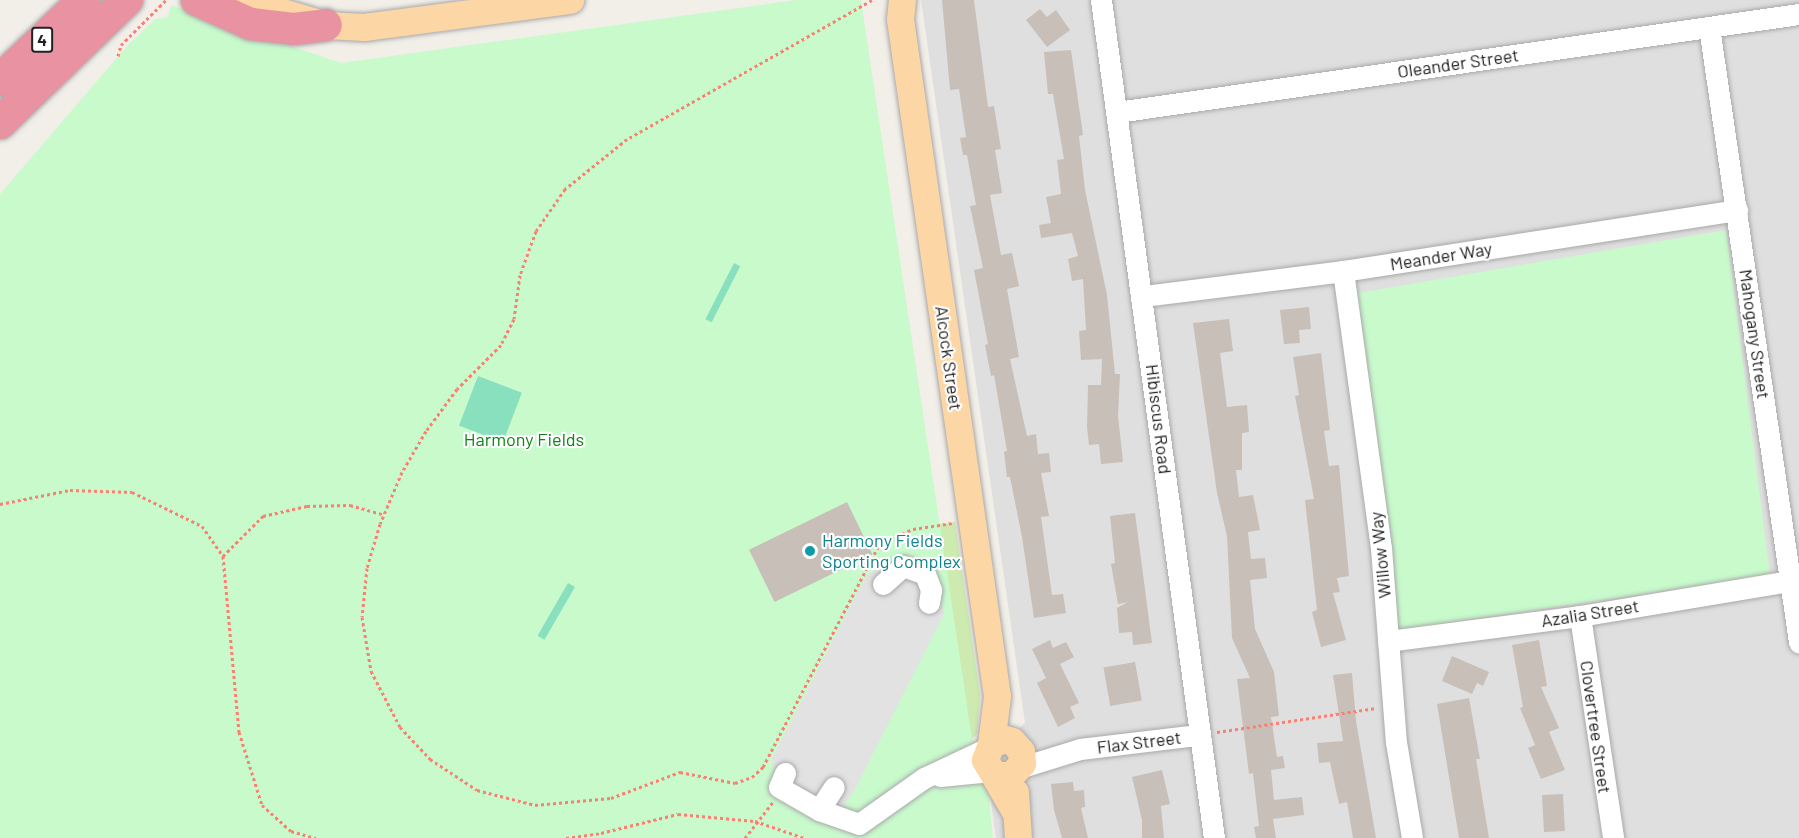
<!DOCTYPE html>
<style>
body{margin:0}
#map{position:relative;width:1799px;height:838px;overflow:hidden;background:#f2efe9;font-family:Barlow,sans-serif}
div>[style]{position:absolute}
.residential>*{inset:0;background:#e0dfdf}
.grass>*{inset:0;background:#cdebb0}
.park>*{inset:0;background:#c8facc}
.pitch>*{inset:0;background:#88e0be;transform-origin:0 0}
.parking>*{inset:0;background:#e2e2e2}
.building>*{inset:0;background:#c7bfb8;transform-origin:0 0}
.path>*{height:3px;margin-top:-1.5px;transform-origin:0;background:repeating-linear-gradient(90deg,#fa8072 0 3px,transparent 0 6px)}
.roads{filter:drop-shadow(0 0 2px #a9a9a9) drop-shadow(0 0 2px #a9a9a9)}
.minor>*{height:21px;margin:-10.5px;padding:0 10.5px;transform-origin:10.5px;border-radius:10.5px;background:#fff}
.major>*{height:27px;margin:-13.5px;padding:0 13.5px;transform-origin:13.5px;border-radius:13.5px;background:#fcd6a4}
.highway>*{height:32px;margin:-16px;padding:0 16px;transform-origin:16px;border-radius:16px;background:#e892a2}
.dots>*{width:16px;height:16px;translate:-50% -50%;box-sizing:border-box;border:3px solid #fff;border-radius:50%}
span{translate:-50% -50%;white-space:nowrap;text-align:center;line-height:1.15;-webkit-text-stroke:4.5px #fff;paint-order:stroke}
.shield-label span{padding:2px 4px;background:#fff;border:2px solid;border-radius:4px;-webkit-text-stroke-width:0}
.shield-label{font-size:16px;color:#222;font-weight:700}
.street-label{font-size:18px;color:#222}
.park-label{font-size:18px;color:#0c8416}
.culture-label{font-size:18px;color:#0d838f}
.left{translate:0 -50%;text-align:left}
</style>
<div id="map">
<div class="residential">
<i style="clip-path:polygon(921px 0,1799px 0,1799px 838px,996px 838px,985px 760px,1025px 723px)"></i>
</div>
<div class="grass">
<i style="clip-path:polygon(955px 522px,980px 695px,977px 734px,972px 739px,985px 760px,924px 778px,913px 529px)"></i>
</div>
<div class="park">
<i style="clip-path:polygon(796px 0,861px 0,972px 739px,985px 760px,993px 838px,0 838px,0 194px,127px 46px,155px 19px,168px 17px,171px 5px,341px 63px)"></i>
<i style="clip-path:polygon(1726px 230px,1770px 575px,1399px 630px,1382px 485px,1352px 294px)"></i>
</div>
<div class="pitch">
<i style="left:734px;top:263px;width:7px;height:63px;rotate:27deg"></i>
<i style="left:478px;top:376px;width:47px;height:53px;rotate:21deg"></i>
<i style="left:568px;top:583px;width:8px;height:61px;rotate:30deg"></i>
</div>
<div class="parking">
<i style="clip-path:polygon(905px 558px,933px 573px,944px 614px,854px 791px,833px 822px,786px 800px,771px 760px,867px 574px)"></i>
</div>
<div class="building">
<i style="clip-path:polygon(942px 0,974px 0,988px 107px,994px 106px,1001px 149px,995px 150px,1002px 193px,990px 195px,1001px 255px,1012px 253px,1019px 286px,1007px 289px,1019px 357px,1010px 359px,1027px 436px,1036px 434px,1038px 454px,1049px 453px,1051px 472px,1041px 473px,1049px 516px,1041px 517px,1052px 595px,1063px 594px,1066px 613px,1034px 618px,1022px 537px,1010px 477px,1007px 477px,1004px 452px,1007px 451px,994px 375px,991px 376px,985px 345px,988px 344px,974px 270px,983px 268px,970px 206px,976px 205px,967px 155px,963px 155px,960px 138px,966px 137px,959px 89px,950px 90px)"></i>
<i style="clip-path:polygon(1040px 9px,1047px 17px,1056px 10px,1070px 30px,1047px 47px,1026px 20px)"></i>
<i style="clip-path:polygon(1071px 50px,1083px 135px,1079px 136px,1085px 190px,1107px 295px,1115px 374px,1120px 374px,1118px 416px,1123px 462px,1101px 464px,1099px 444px,1089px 445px,1087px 427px,1088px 385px,1101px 385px,1102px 359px,1081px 360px,1079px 331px,1086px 330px,1083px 279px,1072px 281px,1068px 259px,1078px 256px,1072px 233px,1041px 238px,1039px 225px,1051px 223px,1046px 197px,1061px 194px,1057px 160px,1064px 159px,1053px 94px,1048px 94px,1044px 52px)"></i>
<i style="clip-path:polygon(1309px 307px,1311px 329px,1299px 330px,1300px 343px,1284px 344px,1280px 310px)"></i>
<i style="clip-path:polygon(1229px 319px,1233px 351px,1220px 353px,1227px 407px,1247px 405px,1249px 432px,1242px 433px,1242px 470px,1236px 470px,1239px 497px,1253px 495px,1260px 530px,1248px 532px,1251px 559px,1265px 558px,1267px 578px,1250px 580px,1255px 629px,1274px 672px,1279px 716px,1271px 717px,1277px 757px,1283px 756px,1285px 768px,1271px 770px,1274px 800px,1302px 797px,1304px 815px,1273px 819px,1276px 838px,1256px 838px,1254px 827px,1259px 826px,1253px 773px,1249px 774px,1237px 679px,1250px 678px,1232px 638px,1227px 536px,1217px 493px,1193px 323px)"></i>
<i style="clip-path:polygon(1321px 353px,1330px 430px,1324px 431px,1329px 466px,1339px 465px,1349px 576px,1337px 578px,1340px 592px,1333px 593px,1346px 640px,1321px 647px,1312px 612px,1317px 610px,1305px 500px,1314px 499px,1295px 396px,1299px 395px,1293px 357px)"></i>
<i style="left:847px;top:502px;width:58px;height:109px;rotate:64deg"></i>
<i style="clip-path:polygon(1135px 513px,1152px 643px,1133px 645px,1132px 632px,1119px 633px,1117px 608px,1128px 602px,1118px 604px,1111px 564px,1115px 563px,1110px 516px)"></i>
<i style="clip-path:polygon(1050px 640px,1053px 648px,1066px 642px,1074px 657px,1060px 664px,1079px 703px,1070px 707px,1075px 718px,1058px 727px,1037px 683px,1046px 678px,1032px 649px)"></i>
<i style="clip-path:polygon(1539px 640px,1547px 686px,1541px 687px,1559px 728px,1549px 732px,1565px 770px,1541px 779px,1528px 748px,1535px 745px,1520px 708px,1523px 707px,1512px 645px)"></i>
<i style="clip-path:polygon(1452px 656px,1489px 672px,1483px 686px,1477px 683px,1472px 694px,1442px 681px)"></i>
<i style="left:1135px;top:662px;width:39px;height:32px;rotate:80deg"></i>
<i style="clip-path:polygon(1352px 673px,1356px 721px,1376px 838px,1353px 838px,1347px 802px,1339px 804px,1330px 762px,1319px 763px,1317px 743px,1343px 741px,1333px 675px)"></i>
<i style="clip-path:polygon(1469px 698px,1480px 759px,1476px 759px,1489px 838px,1459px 838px,1437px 704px)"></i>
<i style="clip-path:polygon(1162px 770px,1170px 804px,1161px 806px,1164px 838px,1142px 838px,1142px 820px,1132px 777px)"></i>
<i style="clip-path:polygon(1073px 782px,1074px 791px,1084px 790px,1085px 807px,1081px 808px,1088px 838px,1062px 838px,1054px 810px,1051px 784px)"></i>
<i style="left:1563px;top:794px;width:37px;height:21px;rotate:87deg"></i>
</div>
<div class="path">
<i style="left:872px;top:0;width:282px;rotate:150.4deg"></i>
<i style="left:627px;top:139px;width:80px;rotate:141.1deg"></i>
<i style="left:565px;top:189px;width:51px;rotate:124.6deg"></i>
<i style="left:536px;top:231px;width:47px;rotate:110deg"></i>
<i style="left:520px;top:275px;width:44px;rotate:97.8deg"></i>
<i style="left:514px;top:319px;width:29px;rotate:117deg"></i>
<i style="left:501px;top:345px;width:62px;rotate:135deg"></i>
<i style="left:457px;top:389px;width:52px;rotate:126.4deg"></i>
<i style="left:426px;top:431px;width:48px;rotate:120.3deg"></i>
<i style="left:402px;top:472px;width:56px;rotate:112.9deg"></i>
<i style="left:380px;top:524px;width:46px;rotate:106.5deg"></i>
<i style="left:367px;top:568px;width:49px;rotate:95.8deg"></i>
<i style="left:362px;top:617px;width:55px;rotate:80.5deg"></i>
<i style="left:371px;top:671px;width:63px;rotate:62.6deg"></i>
<i style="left:400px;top:727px;width:44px;rotate:46.8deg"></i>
<i style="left:430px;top:759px;width:56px;rotate:33.4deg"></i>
<i style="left:477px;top:790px;width:60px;rotate:14.5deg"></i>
<i style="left:535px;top:805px;width:76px;rotate:-5.3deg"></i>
<i style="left:611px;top:798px;width:74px;rotate:-20.6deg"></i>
<i style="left:680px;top:772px;width:56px;rotate:11.3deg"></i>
<i style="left:735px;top:783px;width:18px;rotate:-19deg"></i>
<i style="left:752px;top:777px;width:15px;rotate:-42deg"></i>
<i style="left:763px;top:767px;width:253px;rotate:-62.4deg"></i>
<i style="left:880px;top:543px;width:36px;rotate:-23deg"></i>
<i style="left:913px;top:529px;width:40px;rotate:-8.5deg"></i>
<i style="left:118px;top:56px;width:11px;rotate:-75deg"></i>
<i style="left:121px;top:45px;width:64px;rotate:-45deg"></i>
<i style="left:0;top:504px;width:71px;rotate:-11.3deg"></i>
<i style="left:70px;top:490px;width:62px;rotate:1.8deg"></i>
<i style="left:132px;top:492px;width:78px;rotate:25.9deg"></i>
<i style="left:202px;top:526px;width:37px;rotate:55deg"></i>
<i style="left:223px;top:556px;width:177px;rotate:84.8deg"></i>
<i style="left:239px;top:732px;width:77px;rotate:72.5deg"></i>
<i style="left:262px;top:805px;width:39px;rotate:42deg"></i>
<i style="left:291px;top:831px;width:26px;rotate:16deg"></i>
<i style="left:223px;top:556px;width:57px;rotate:-45deg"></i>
<i style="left:263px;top:516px;width:45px;rotate:-12.8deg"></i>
<i style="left:307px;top:506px;width:43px;rotate:-1.3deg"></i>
<i style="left:350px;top:505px;width:35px;rotate:16deg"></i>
<i style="left:1217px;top:732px;width:161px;rotate:-8.6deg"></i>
<i style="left:566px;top:838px;width:35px;rotate:-8deg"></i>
<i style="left:601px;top:833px;width:79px;rotate:-13.9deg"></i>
<i style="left:678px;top:814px;width:77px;rotate:5.2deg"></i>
<i style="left:755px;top:821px;width:52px;rotate:19.1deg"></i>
<i style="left:745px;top:838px;width:46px;rotate:-52.1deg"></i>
</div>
<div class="roads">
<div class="minor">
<i style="left:1101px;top:0;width:846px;rotate:82.32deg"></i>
<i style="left:1709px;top:27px;width:622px;rotate:81.67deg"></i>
<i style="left:1117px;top:112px;width:689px;rotate:-8.18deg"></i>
<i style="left:1343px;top:271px;width:280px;rotate:82.2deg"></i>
<i style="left:1381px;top:548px;width:195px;rotate:85.6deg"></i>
<i style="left:1396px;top:742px;width:97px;rotate:80.5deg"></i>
<i style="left:1143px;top:296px;width:202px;rotate:-7.1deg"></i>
<i style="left:1343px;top:271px;width:399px;rotate:-8.8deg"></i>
<i style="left:883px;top:584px;width:27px;rotate:-42deg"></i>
<i style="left:903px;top:566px;width:23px;rotate:20deg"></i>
<i style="left:925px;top:574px;width:17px;rotate:69deg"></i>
<i style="left:931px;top:590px;width:13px;rotate:99deg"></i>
<i style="left:1580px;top:616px;width:224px;rotate:81.5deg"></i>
<i style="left:1388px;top:641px;width:194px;rotate:-7.4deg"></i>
<i style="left:1580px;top:616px;width:213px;rotate:-9.5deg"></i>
<i style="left:1019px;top:768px;width:64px;rotate:-17.3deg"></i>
<i style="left:1080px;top:749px;width:119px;rotate:-6.8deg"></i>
<i style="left:785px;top:773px;width:15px;rotate:113deg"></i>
<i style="left:779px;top:787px;width:46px;rotate:29.9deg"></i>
<i style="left:819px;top:810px;width:42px;rotate:19.3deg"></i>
<i style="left:859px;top:824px;width:80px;rotate:-35.3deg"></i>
<i style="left:924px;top:778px;width:71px;rotate:-25.1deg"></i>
<i style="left:940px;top:776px;width:51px;rotate:-5.6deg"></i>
<i style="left:819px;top:810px;width:27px;rotate:-57deg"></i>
</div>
<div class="major">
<i style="left:242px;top:0;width:88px;rotate:16.6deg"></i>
<i style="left:326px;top:25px;width:38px;rotate:3deg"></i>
<i style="left:364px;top:27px;width:208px;rotate:-7.5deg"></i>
<i style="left:902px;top:0;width:19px;rotate:96deg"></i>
<i style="left:900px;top:19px;width:684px;rotate:81.85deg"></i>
<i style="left:997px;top:696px;width:48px;rotate:97.1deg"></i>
<i style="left:997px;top:775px;width:14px"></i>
<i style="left:1011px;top:775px;width:16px;rotate:-47deg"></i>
<i style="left:1022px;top:763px;width:12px;rotate:-95deg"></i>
<i style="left:1021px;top:751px;width:13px;rotate:-132deg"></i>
<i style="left:1012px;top:741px;width:7px;rotate:-164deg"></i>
<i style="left:1005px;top:739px;width:15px;rotate:160deg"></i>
<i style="left:991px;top:744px;width:17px;rotate:111deg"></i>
<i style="left:985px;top:760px;width:56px;rotate:59.7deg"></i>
<i style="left:1015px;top:792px;width:46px;rotate:86.3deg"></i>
</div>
<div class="highway">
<i style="left:197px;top:0;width:59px;rotate:24deg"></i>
<i style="left:251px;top:24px;width:43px;rotate:6.6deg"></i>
<i style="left:294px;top:29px;width:32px;rotate:-7deg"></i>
<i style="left:0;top:80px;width:116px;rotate:-43.6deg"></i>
<i style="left:0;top:123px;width:177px;rotate:-44.1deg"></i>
</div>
</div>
<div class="dots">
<i style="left:810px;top:551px;background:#0f9aa8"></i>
</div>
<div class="shield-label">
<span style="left:42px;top:40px">4</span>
</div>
<div class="street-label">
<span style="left:1458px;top:63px;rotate:-8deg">Oleander Street</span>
<span style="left:1441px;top:256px;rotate:-9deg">Meander Way</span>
<span style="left:1755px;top:334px;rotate:82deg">Mahogany Street</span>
<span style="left:949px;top:358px;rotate:82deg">Alcock Street</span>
<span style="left:1159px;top:419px;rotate:83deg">Hibiscus Road</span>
<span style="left:1380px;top:555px;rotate:-96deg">Willow Way</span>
<span style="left:1590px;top:613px;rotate:-9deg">Azalia Street</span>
<span style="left:1596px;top:727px;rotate:82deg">Clovertree Street</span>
<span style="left:1139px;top:742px;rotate:-7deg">Flax Street</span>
</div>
<div class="park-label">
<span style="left:524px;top:439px">Harmony Fields</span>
</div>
<div class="culture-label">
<span class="left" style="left:822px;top:551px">Harmony Fields<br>Sporting Complex</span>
</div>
</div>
